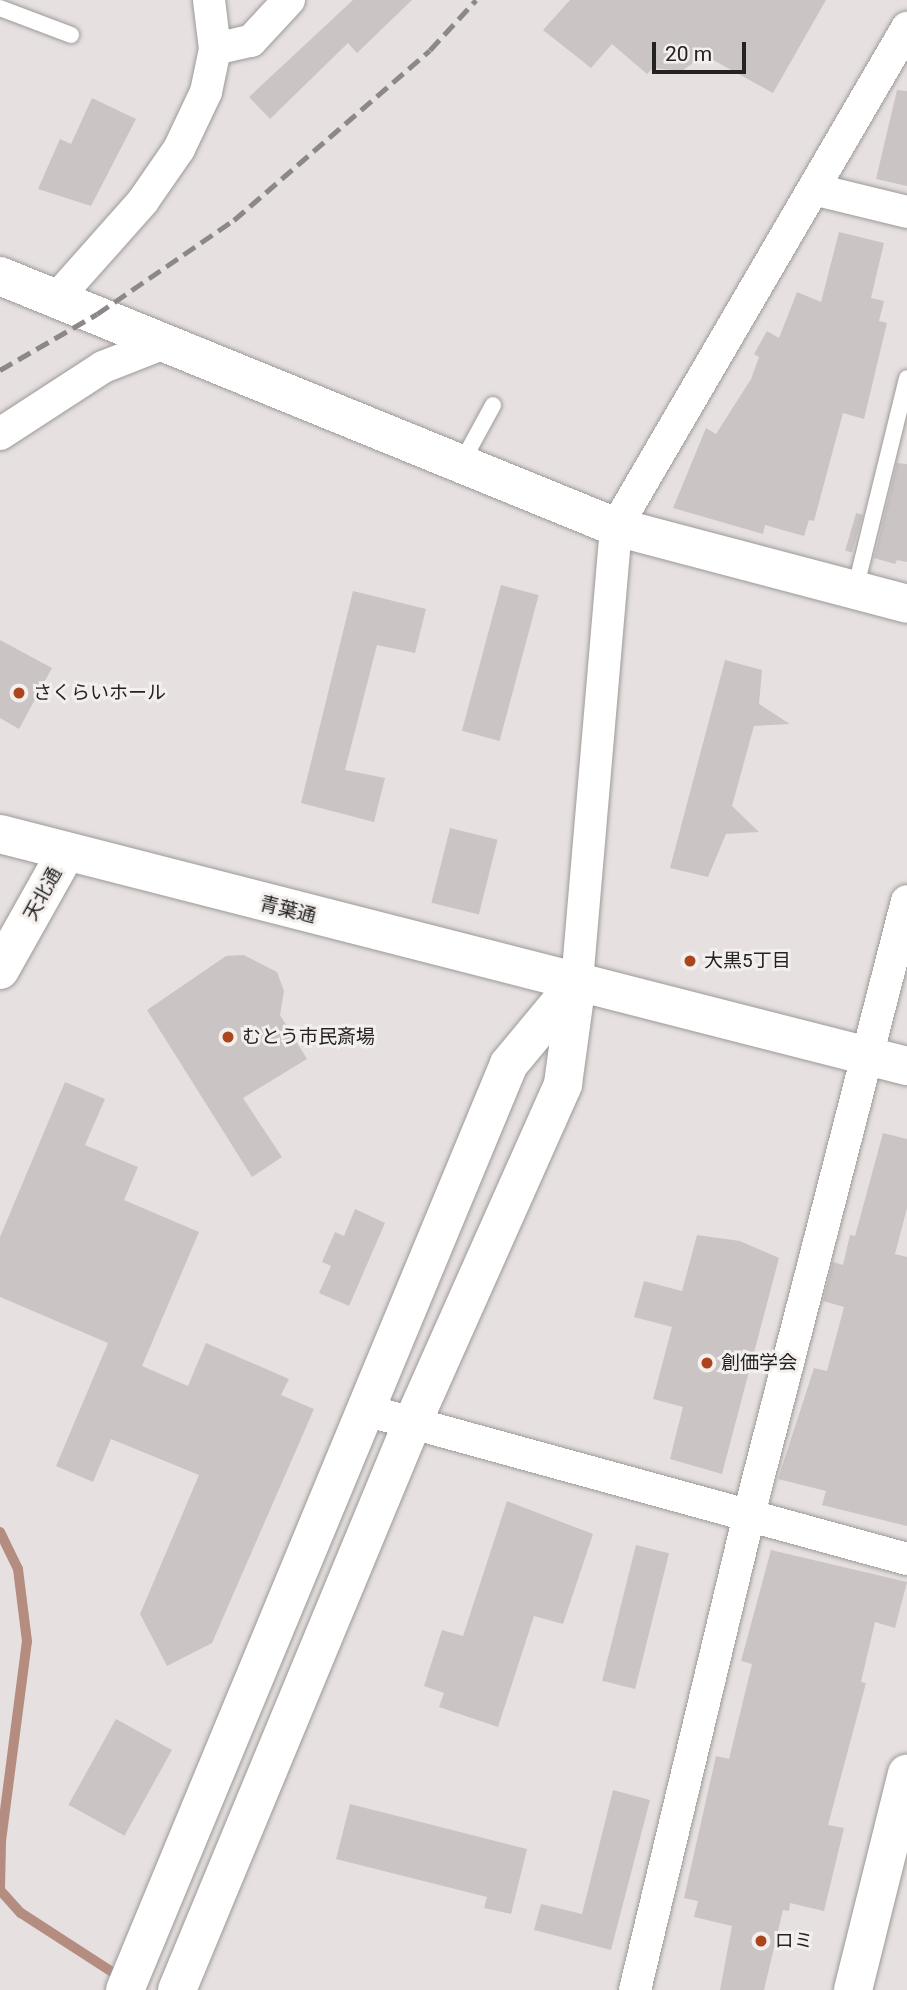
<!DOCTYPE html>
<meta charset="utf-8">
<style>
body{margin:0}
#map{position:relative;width:907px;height:1990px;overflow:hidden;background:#e6e1e0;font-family:Roboto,"Noto Sans JP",sans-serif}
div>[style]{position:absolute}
.stream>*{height:10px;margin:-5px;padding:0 5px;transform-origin:5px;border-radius:5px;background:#b58d80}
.building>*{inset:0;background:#cac5c4;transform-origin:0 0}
.roads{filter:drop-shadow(0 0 2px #9d9997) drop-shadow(0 0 2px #9d9997)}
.lane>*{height:16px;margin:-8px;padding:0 8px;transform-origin:8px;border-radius:8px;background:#fff}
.street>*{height:32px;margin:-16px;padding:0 16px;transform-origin:16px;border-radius:16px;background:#fff}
.secondary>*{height:38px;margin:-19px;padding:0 19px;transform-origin:19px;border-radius:19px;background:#fff}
.rail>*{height:5px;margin-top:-2.5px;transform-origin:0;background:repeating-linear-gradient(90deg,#8b8887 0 14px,transparent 0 21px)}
.dots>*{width:19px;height:19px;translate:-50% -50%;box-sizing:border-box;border:4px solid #f3efed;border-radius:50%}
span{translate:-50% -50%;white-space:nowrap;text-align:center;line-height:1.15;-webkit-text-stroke:6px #f3efed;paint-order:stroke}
.poi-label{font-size:19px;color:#242322}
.left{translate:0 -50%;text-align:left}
.street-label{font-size:19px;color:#242322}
.scale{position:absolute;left:652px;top:42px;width:94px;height:32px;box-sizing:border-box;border:4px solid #242322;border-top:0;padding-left:9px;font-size:21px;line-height:24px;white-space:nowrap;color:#242322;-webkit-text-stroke:5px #f3efed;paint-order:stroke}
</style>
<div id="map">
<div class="stream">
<i style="left:0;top:1532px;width:41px;rotate:64.1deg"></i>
<i style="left:18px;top:1569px;width:73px;rotate:82.9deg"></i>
<i style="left:27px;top:1641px;width:203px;rotate:97.4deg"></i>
<i style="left:1px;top:1842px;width:48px;rotate:91.2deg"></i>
<i style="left:0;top:1890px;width:31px;rotate:48deg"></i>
<i style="left:21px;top:1913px;width:118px;rotate:32.9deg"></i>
</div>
<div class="building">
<i style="clip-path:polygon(353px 0,412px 0,357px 53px,348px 43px,270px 119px,249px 97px)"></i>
<i style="clip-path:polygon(570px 0,826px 0,773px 93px,704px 55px,682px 71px,653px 68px,647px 74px,612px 44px,591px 68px,543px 30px)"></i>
<i style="clip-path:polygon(897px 90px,907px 91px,907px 186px,876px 179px)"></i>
<i style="clip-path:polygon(92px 98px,136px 119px,91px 206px,38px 189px,60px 139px,71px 144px)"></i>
<i style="clip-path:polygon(839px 232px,884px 243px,871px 298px,884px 301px,879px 321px,887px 323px,864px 419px,843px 413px,814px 521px,809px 520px,804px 536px,765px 525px,763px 534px,673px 508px,706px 428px,716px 434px,751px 379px,759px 357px,754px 354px,767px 331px,779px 338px,797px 292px,821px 302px)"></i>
<i style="clip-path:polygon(897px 463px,907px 464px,907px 562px,897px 560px,895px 564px,874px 558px)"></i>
<i style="left:856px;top:513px;width:7px;height:39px;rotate:16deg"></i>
<i style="left:501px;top:585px;width:39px;height:151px;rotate:15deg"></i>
<i style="clip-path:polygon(353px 591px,426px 609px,415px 653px,377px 645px,345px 770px,385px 778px,374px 822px,301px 803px)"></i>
<i style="clip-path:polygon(0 640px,52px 668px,19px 729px,0 718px)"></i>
<i style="clip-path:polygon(725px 660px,762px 670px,759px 704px,790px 724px,754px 726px,732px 806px,759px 832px,726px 834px,708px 877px,670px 868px)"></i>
<i style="left:450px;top:828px;width:49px;height:77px;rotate:14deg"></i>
<i style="clip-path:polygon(244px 955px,277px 972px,284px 991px,280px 1015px,307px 1059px,243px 1098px,282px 1157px,252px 1177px,147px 1010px,226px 956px)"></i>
<i style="clip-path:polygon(65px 1082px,105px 1099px,85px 1145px,138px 1167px,124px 1200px,199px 1232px,142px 1366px,188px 1386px,206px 1343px,289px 1379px,281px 1395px,314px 1409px,212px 1643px,167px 1666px,140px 1614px,199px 1475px,111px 1439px,93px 1482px,56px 1466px,108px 1343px,0 1297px,0 1237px)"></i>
<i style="clip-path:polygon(883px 1133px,907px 1139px,907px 1208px,895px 1254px,907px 1257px,907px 1526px,822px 1505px,826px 1491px,778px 1479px,814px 1368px,827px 1371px,844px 1307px,823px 1301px,833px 1262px,843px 1265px,850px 1235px,855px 1236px)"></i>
<i style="clip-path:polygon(355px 1209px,385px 1223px,349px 1306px,319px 1293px,331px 1266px,322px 1262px,335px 1232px,344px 1236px)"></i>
<i style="clip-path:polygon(697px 1235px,740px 1241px,779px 1258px,722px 1474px,670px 1459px,683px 1407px,653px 1399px,672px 1327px,634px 1317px,644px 1281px,682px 1291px)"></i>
<i style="clip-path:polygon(507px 1501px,593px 1534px,563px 1624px,534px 1616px,498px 1727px,439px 1707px,444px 1693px,424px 1686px,442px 1630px,463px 1636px)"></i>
<i style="left:636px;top:1545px;width:34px;height:140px;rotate:14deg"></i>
<i style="clip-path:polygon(771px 1550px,907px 1582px,895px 1628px,875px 1622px,861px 1682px,866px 1683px,828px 1825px,844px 1828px,824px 1911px,790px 1903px,789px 1911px,783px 1910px,764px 1990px,720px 1990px,732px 1926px,694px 1917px,698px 1901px,684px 1898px,716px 1756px,729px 1759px,752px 1664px,741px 1661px)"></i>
<i style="left:116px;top:1719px;width:64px;height:98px;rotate:29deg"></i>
<i style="clip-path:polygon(613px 1790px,650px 1800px,611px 1950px,534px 1930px,541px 1904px,582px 1914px)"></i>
<i style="clip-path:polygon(350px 1804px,527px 1849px,511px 1914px,484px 1908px,487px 1897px,336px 1859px)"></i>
</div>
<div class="roads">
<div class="lane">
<i style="left:0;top:8px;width:76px;rotate:20.8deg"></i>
<i style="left:461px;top:464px;width:67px;rotate:-61.5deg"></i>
<i style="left:855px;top:590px;width:218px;rotate:-76.2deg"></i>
</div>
<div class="street">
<i style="left:215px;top:49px;width:37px;rotate:-13deg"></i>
<i style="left:251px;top:41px;width:56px;rotate:-47.2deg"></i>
<i style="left:817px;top:190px;width:93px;rotate:13.7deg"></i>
<i style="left:57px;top:298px;width:130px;rotate:-48.4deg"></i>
<i style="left:143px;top:201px;width:63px;rotate:-55.3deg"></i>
<i style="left:179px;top:149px;width:63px;rotate:-64.7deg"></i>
<i style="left:206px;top:92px;width:44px;rotate:-78.2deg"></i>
<i style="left:215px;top:49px;width:49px;rotate:-97deg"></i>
<i style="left:0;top:434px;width:123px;rotate:-33deg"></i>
<i style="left:103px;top:367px;width:69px;rotate:-21.3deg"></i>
<i style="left:577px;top:982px;width:457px;rotate:-85.1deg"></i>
<i style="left:616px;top:527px;width:578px;rotate:-59.75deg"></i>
<i style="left:365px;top:1410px;width:562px;rotate:15.37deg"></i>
<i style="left:635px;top:1990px;width:485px;rotate:-76.5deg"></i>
<i style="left:748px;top:1518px;width:637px;rotate:-75.55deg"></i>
</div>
<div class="secondary">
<i style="left:0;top:276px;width:665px;rotate:22.17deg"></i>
<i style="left:616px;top:527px;width:301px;rotate:14.8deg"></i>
<i style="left:0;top:834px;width:936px;rotate:14.35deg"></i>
<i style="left:0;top:970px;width:133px;rotate:-60.7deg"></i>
<i style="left:125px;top:1990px;width:1002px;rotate:-67.48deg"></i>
<i style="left:509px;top:1064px;width:107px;rotate:-50.3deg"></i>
<i style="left:177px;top:1990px;width:611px;rotate:-67.47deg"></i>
<i style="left:411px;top:1426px;width:374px;rotate:-66deg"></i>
<i style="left:563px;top:1084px;width:103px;rotate:-82.2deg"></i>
<i style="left:853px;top:1990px;width:223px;rotate:-76deg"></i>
</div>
</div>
<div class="rail">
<i style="left:0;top:370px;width:112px;rotate:-30deg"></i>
<i style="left:97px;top:314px;width:166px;rotate:-34.5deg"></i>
<i style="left:234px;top:220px;width:259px;rotate:-40.9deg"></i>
<i style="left:430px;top:50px;width:68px;rotate:-47.4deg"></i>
</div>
<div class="dots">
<i style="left:19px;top:693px;background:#ac451e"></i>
<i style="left:690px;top:961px;background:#ac451e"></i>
<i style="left:228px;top:1037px;background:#ac451e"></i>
<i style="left:707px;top:1363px;background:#ac451e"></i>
<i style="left:761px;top:1941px;background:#ac451e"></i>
</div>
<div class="poi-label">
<span class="left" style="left:33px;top:693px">さくらいホール</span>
<span class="left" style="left:704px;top:961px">大黒5丁目</span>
<span class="left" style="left:242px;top:1037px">むとう市民斎場</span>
<span class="left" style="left:721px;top:1363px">創価学会</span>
<span class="left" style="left:775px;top:1941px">ロミ</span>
</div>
<div class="street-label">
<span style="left:43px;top:894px;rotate:-61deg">天北通</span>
<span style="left:288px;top:910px;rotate:14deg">青葉通</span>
</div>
<div class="scale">20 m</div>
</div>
